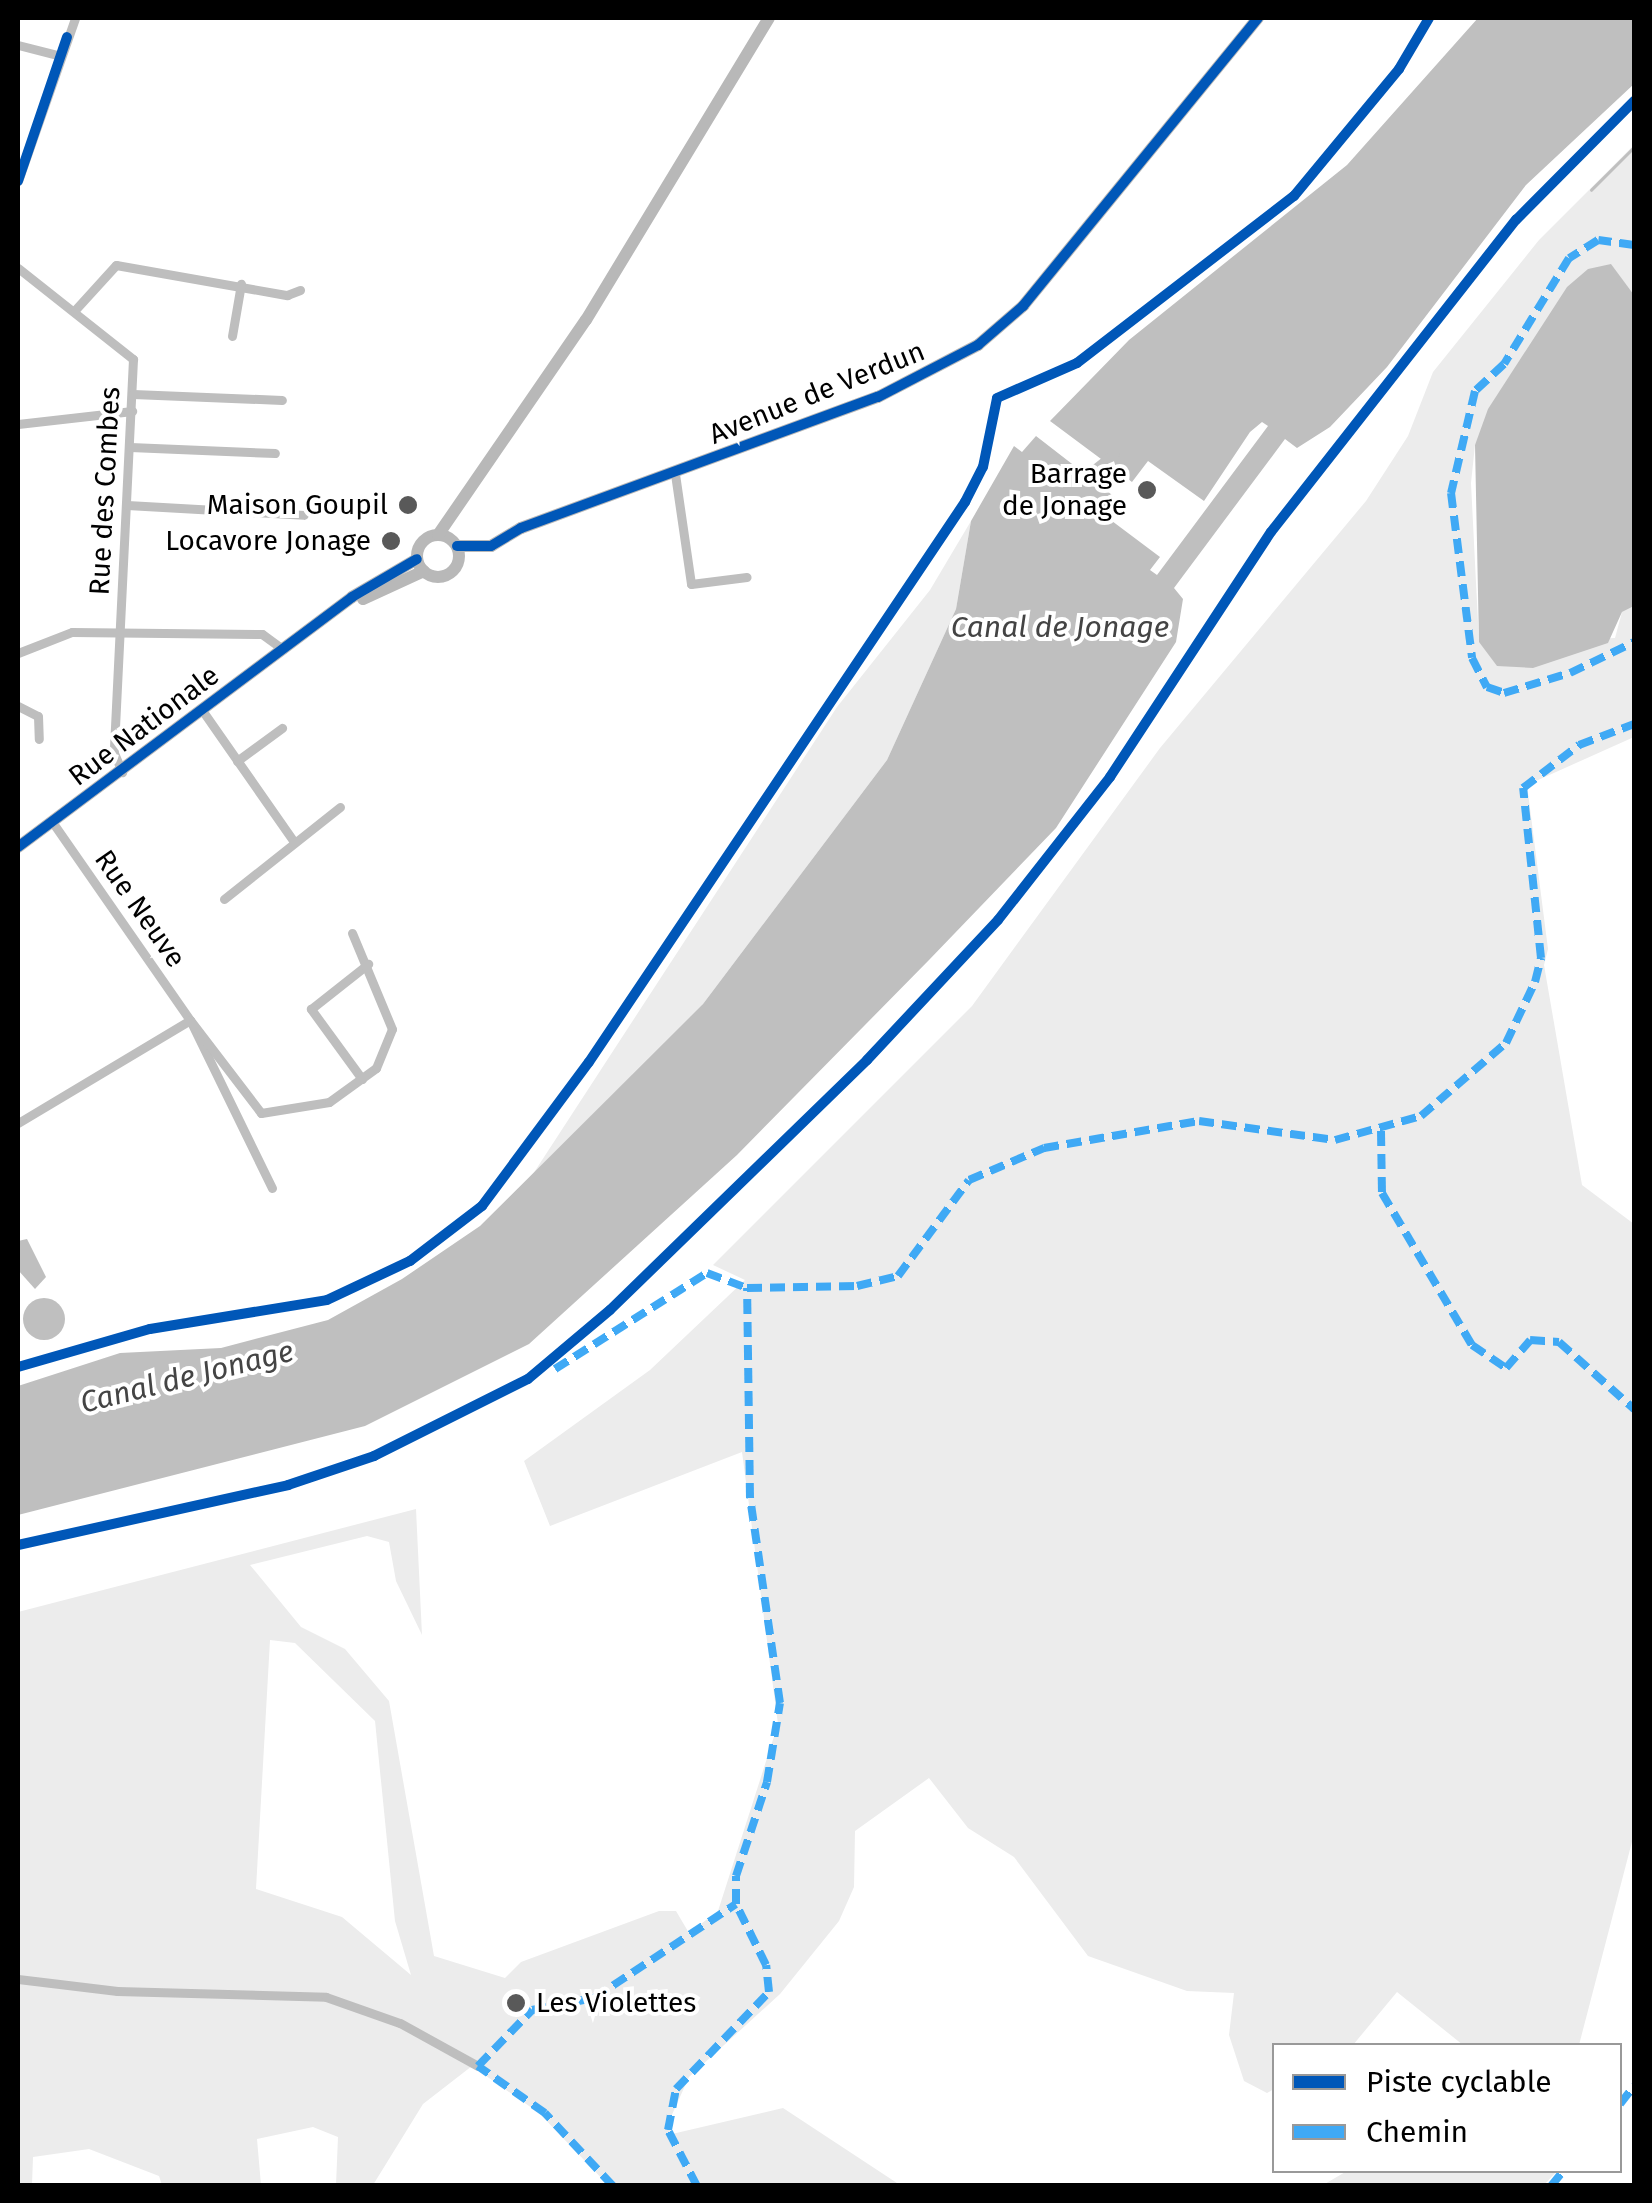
<!DOCTYPE html>
<style>
body{margin:0}
#map{position:relative;width:1652px;height:2203px;overflow:hidden;background:#fff;font-family:"Fira Sans",sans-serif}
div>[style]{position:absolute}
.green>*{inset:0;background:#ececec}
.water>*{inset:0;background:#bfbfbf}
.round{border-radius:50%}
.stream>*{height:2.5px;margin:-1.25px;padding:0 1.25px;transform-origin:1.25px;border-radius:1.25px;background:#bfbfbf}
.canal>*{height:10px;margin:-5px;padding:0 5px;transform-origin:5px;border-radius:5px;background:#bfbfbf}
.minor>*{height:9px;margin:-4.5px;padding:0 4.5px;transform-origin:4.5px;border-radius:4.5px;background:#bebebe}
.secondary>*{height:12px;margin:-6px;padding:0 6px;transform-origin:6px;border-radius:6px;background:#b8b8b8}
.secondary>.ring{margin:-6px;padding:0;box-sizing:content-box;background:none;border:12px solid #b8b8b8;border-radius:50%}
.quiet>*{height:8px;margin-top:-4px;transform-origin:0;background:repeating-linear-gradient(90deg,#3fa9f5 0 15px,transparent 0 23px)}
.cycleway>*{height:10px;margin:-5px;padding:0 5px;transform-origin:5px;border-radius:5px;background:#0057b8}
.dots>*{width:28px;height:28px;translate:-50% -50%;box-sizing:border-box;border:5px solid #fff;border-radius:50%}
span{translate:-50% -50%;white-space:nowrap;text-align:center;line-height:1.15;-webkit-text-stroke:8px #fff;paint-order:stroke}
.street-label{font-size:28px;color:#000}
.poi-label{font-size:28px;color:#000}
.right{translate:-100% -50%;text-align:right}
.left{translate:0 -50%;text-align:left}
.water-label{font-size:30px;color:#444;font-style:italic}
.frame{position:absolute;inset:0;border:20px solid #000;pointer-events:none}
.legend{position:absolute;left:1272px;top:2043px;width:350px;height:130px;box-sizing:border-box;background:#fff;border:2px solid #999;margin:0;padding:12px 18px;list-style:none;font-size:30px;color:#000}
.legend li{display:flex;align-items:center;gap:20px;height:50px}
.legend b{width:50px;border:2px solid #999}
</style>
<div id="map">
<div class="green">
<i style="clip-path:polygon(evenodd,1634px 145px,1634px 295px,1611px 265px,1475px 445px,1471px 483px,1479px 642px,1615px 638px,1622px 612px,1634px 606px,1634px 737px,1527px 785px,1548px 949px,1544px 965px,1582px 1185px,1634px 1224px,1634px 1834px,1579px 2045px,1463px 2045px,1397px 1992px,1353px 2045px,1274px 2046px,1274px 2089px,1267px 2093px,1244px 2081px,1229px 2035px,1234px 1993px,1187px 1991px,1088px 1956px,1014px 1857px,968px 1828px,929px 1778px,855px 1831px,854px 1887px,839px 1921px,780px 1994px,689px 2077px,670px 2119px,672px 2134px,783px 2108px,900px 2185px,608px 2185px,539px 2113px,472px 2066px,423px 2104px,373px 2185px,336px 2185px,338px 2137px,313px 2127px,257px 2139px,261px 2185px,162px 2185px,159px 2176px,89px 2149px,33px 2157px,32px 2185px,18px 2186px,18px 1612px,416px 1509px,422px 1635px,396px 1581px,389px 1542px,367px 1536px,250px 1565px,301px 1627px,345px 1649px,389px 1701px,434px 1956px,505px 1978px,521px 1962px,659px 1911px,676px 1911px,689px 1933px,718px 1911px,778px 1724px,742px 1452px,550px 1526px,524px 1461px,650px 1370px,745px 1280px,713px 1265px,972px 1006px,1160px 748px,1366px 501px,1408px 436px,1433px 372px,1539px 240px,1634px 145px,270px 1640px,295px 1643px,375px 1721px,395px 1921px,411px 1975px,342px 1917px,256px 1889px,270px 1640px)"></i>
<i style="clip-path:polygon(971px 521px,956px 609px,887px 760px,703px 1004px,533px 1174px,837px 707px,930px 590px)"></i>
<i style="clip-path:polygon(1347px 2171px,1347px 2170px,1557px 2171px,1544px 2185px,1323px 2185px)"></i>
</div>
<div class="water">
<i style="clip-path:polygon(1478px 18px,1634px 18px,1634px 84px,1526px 185px,1387px 367px,1330px 427px,1297px 448px,1285px 439px,1174px 588px,1183px 599px,1176px 642px,1056px 828px,929px 960px,737px 1155px,529px 1344px,365px 1426px,18px 1515px,18px 1386px,120px 1353px,221px 1348px,328px 1320px,402px 1279px,480px 1226px,703px 1004px,887px 760px,956px 609px,971px 521px,1014px 446px,1022px 452px,1036px 436px,1116px 498px,1104px 515px,1160px 557px,1150px 570px,1157px 575px,1268px 426px,1262px 422px,1250px 432px,1204px 501px,1148px 461px,1132px 482px,1050px 421px,1129px 340px,1347px 165px)"></i>
<i style="clip-path:polygon(1611px 264px,1634px 295px,1634px 606px,1622px 612px,1608px 643px,1533px 668px,1497px 666px,1479px 642px,1475px 445px,1488px 409px,1567px 287px,1588px 269px)"></i>
<i style="clip-path:polygon(27px 1239px,46px 1277px,35px 1289px,18px 1270px,18px 1241px)"></i>
<i class="round" style="left:23px;top:1298px;width:42px;height:42px"></i>
</div>
<div class="stream">
<i style="left:1591px;top:190px;width:61px;rotate:-45deg"></i>
</div>
<div class="canal">
<i style="left:1077px;top:484px;width:48px;rotate:-38.3deg"></i>
</div>
<div class="minor">
<i style="left:18px;top:45px;width:44px;rotate:14.3deg"></i>
<i style="left:18px;top:181px;width:173px;rotate:-70.7deg"></i>
<i style="left:18px;top:268px;width:147px;rotate:38.4deg"></i>
<i style="left:133px;top:359px;width:394px;rotate:92.8deg"></i>
<i style="left:114px;top:753px;width:21px;rotate:67deg"></i>
<i style="left:75px;top:310px;width:61px;rotate:-47.7deg"></i>
<i style="left:116px;top:265px;width:174px;rotate:10deg"></i>
<i style="left:287px;top:295px;width:14px;rotate:-21deg"></i>
<i style="left:232px;top:336px;width:53px;rotate:-80.2deg"></i>
<i style="left:133px;top:394px;width:149px;rotate:2.3deg"></i>
<i style="left:18px;top:424px;width:115px;rotate:-6.5deg"></i>
<i style="left:130px;top:447px;width:145px;rotate:2.4deg"></i>
<i style="left:675px;top:474px;width:111px;rotate:81.7deg"></i>
<i style="left:691px;top:584px;width:56px;rotate:-7.1deg"></i>
<i style="left:127px;top:505px;width:177px;rotate:3.2deg"></i>
<i style="left:18px;top:653px;width:58px;rotate:-21.3deg"></i>
<i style="left:72px;top:632px;width:190px;rotate:0.6deg"></i>
<i style="left:262px;top:634px;width:26px;rotate:36deg"></i>
<i style="left:18px;top:706px;width:22px;rotate:27deg"></i>
<i style="left:38px;top:716px;width:23px;rotate:88deg"></i>
<i style="left:202px;top:710px;width:161px;rotate:55.1deg"></i>
<i style="left:237px;top:761px;width:56px;rotate:-36.3deg"></i>
<i style="left:53px;top:823px;width:240px;rotate:55.2deg"></i>
<i style="left:190px;top:1020px;width:187px;rotate:64deg"></i>
<i style="left:224px;top:899px;width:148px;rotate:-38.4deg"></i>
<i style="left:362px;top:1079px;width:87px;rotate:-126.1deg"></i>
<i style="left:311px;top:1009px;width:73px;rotate:-38.3deg"></i>
<i style="left:18px;top:1123px;width:200px;rotate:-30.9deg"></i>
<i style="left:190px;top:1020px;width:117px;rotate:52.6deg"></i>
<i style="left:261px;top:1113px;width:69px;rotate:-9.2deg"></i>
<i style="left:329px;top:1102px;width:58px;rotate:-35.9deg"></i>
<i style="left:376px;top:1068px;width:42px;rotate:-67.7deg"></i>
<i style="left:392px;top:1029px;width:104px;rotate:-112.6deg"></i>
<i style="left:18px;top:1979px;width:100px;rotate:6.9deg"></i>
<i style="left:117px;top:1991px;width:209px;rotate:1.6deg"></i>
<i style="left:326px;top:1997px;width:78px;rotate:19.4deg"></i>
<i style="left:400px;top:2023px;width:89px;rotate:28.9deg"></i>
</div>
<div class="secondary">
<i class="ring" style="left:417px;top:535px;width:30px;height:30px"></i>
<i style="left:438px;top:535px;width:261px;rotate:-55.5deg"></i>
<i style="left:586px;top:320px;width:353px;rotate:-58.8deg"></i>
<i style="left:457px;top:546px;width:34px"></i>
<i style="left:491px;top:546px;width:35px;rotate:-31deg"></i>
<i style="left:521px;top:528px;width:380px;rotate:-20.2deg"></i>
<i style="left:878px;top:397px;width:113px;rotate:-27.5deg"></i>
<i style="left:978px;top:345px;width:60px;rotate:-40.9deg"></i>
<i style="left:1023px;top:306px;width:372px;rotate:-50.8deg"></i>
<i style="left:363px;top:599px;width:67px;rotate:-24.7deg"></i>
<i style="left:18px;top:847px;width:417px;rotate:-36.8deg"></i>
<i style="left:352px;top:597px;width:75px;rotate:-30.3deg"></i>
</div>
<div class="quiet">
<i style="left:1634px;top:245px;width:36px;rotate:-172deg"></i>
<i style="left:1598px;top:240px;width:34px;rotate:148deg"></i>
<i style="left:1569px;top:258px;width:124px;rotate:121.5deg"></i>
<i style="left:1504px;top:364px;width:40px;rotate:137deg"></i>
<i style="left:1475px;top:391px;width:105px;rotate:103.2deg"></i>
<i style="left:1451px;top:493px;width:166px;rotate:82.7deg"></i>
<i style="left:1472px;top:658px;width:33px;rotate:63deg"></i>
<i style="left:1487px;top:687px;width:18px;rotate:19deg"></i>
<i style="left:1504px;top:693px;width:69px;rotate:-16.9deg"></i>
<i style="left:1570px;top:673px;width:71px;rotate:-25.8deg"></i>
<i style="left:1381px;top:1131px;width:62px;rotate:89.1deg"></i>
<i style="left:1382px;top:1193px;width:177px;rotate:59.4deg"></i>
<i style="left:1472px;top:1345px;width:41px;rotate:34.1deg"></i>
<i style="left:1506px;top:1368px;width:37px;rotate:-49deg"></i>
<i style="left:1530px;top:1340px;width:29px;rotate:4deg"></i>
<i style="left:1559px;top:1342px;width:101px;rotate:41.8deg"></i>
<i style="left:555px;top:1369px;width:180px;rotate:-32.3deg"></i>
<i style="left:707px;top:1273px;width:43px;rotate:20.6deg"></i>
<i style="left:747px;top:1288px;width:110px;rotate:-1deg"></i>
<i style="left:857px;top:1286px;width:42px;rotate:-13.7deg"></i>
<i style="left:898px;top:1276px;width:119px;rotate:-53.5deg"></i>
<i style="left:969px;top:1180px;width:82px;rotate:-23.1deg"></i>
<i style="left:1044px;top:1148px;width:157px;rotate:-9.9deg"></i>
<i style="left:1199px;top:1121px;width:137px;rotate:8deg"></i>
<i style="left:1335px;top:1140px;width:89px;rotate:-15.6deg"></i>
<i style="left:1421px;top:1116px;width:112px;rotate:-40.7deg"></i>
<i style="left:1506px;top:1043px;width:68px;rotate:-64.6deg"></i>
<i style="left:1535px;top:982px;width:25px;rotate:-76deg"></i>
<i style="left:1541px;top:958px;width:171px;rotate:-96deg"></i>
<i style="left:1523px;top:788px;width:71px;rotate:-37.5deg"></i>
<i style="left:1579px;top:745px;width:59px;rotate:-20.9deg"></i>
<i style="left:1620px;top:2104px;width:23px;rotate:-52deg"></i>
<i style="left:613px;top:2186px;width:100px;rotate:-133deg"></i>
<i style="left:545px;top:2113px;width:82px;rotate:-145deg"></i>
<i style="left:478px;top:2066px;width:78px;rotate:-46deg"></i>
<i style="left:532px;top:2010px;width:63px;rotate:-11deg"></i>
<i style="left:594px;top:1998px;width:170px;rotate:-33.5deg"></i>
<i style="left:697px;top:2186px;width:63px;rotate:-117.4deg"></i>
<i style="left:668px;top:2130px;width:42px;rotate:-79deg"></i>
<i style="left:676px;top:2089px;width:134px;rotate:-46.2deg"></i>
<i style="left:769px;top:1992px;width:27px;rotate:-96deg"></i>
<i style="left:766px;top:1965px;width:68px;rotate:-116.2deg"></i>
<i style="left:736px;top:1904px;width:28px;rotate:-90deg"></i>
<i style="left:736px;top:1876px;width:99px;rotate:-71.7deg"></i>
<i style="left:767px;top:1782px;width:80px;rotate:-80.7deg"></i>
<i style="left:780px;top:1703px;width:207px;rotate:-98.3deg"></i>
<i style="left:750px;top:1498px;width:210px;rotate:-90.8deg"></i>
<i style="left:1551px;top:2186px;width:21px;rotate:-51deg"></i>
</div>
<div class="cycleway">
<i style="left:18px;top:181px;width:152px;rotate:-71.2deg"></i>
<i style="left:457px;top:546px;width:34px"></i>
<i style="left:491px;top:546px;width:35px;rotate:-31deg"></i>
<i style="left:521px;top:528px;width:380px;rotate:-20.2deg"></i>
<i style="left:878px;top:397px;width:113px;rotate:-27.5deg"></i>
<i style="left:978px;top:345px;width:60px;rotate:-40.9deg"></i>
<i style="left:1023px;top:306px;width:372px;rotate:-50.8deg"></i>
<i style="left:18px;top:847px;width:417px;rotate:-36.8deg"></i>
<i style="left:352px;top:597px;width:75px;rotate:-30.3deg"></i>
<i style="left:18px;top:1367px;width:137px;rotate:-16.1deg"></i>
<i style="left:150px;top:1329px;width:179px;rotate:-9.3deg"></i>
<i style="left:327px;top:1300px;width:92px;rotate:-25.2deg"></i>
<i style="left:410px;top:1261px;width:91px;rotate:-37.4deg"></i>
<i style="left:482px;top:1206px;width:179px;rotate:-53.4deg"></i>
<i style="left:589px;top:1062px;width:675px;rotate:-56.12deg"></i>
<i style="left:965px;top:502px;width:39px;rotate:-63deg"></i>
<i style="left:983px;top:467px;width:70px;rotate:-78.5deg"></i>
<i style="left:997px;top:398px;width:87px;rotate:-23.6deg"></i>
<i style="left:1077px;top:363px;width:274px;rotate:-37.6deg"></i>
<i style="left:1294px;top:196px;width:165px;rotate:-50.4deg"></i>
<i style="left:1399px;top:69px;width:59px;rotate:-59.5deg"></i>
<i style="left:18px;top:1545px;width:277px;rotate:-12.5deg"></i>
<i style="left:288px;top:1485px;width:91px;rotate:-18.6deg"></i>
<i style="left:374px;top:1456px;width:172px;rotate:-26.6deg"></i>
<i style="left:528px;top:1379px;width:107px;rotate:-40.1deg"></i>
<i style="left:610px;top:1310px;width:359px;rotate:-44.2deg"></i>
<i style="left:867px;top:1060px;width:192px;rotate:-46.9deg"></i>
<i style="left:998px;top:920px;width:182px;rotate:-51.9deg"></i>
<i style="left:1110px;top:777px;width:293px;rotate:-56.7deg"></i>
<i style="left:1271px;top:532px;width:397px;rotate:-51.9deg"></i>
<i style="left:1516px;top:220px;width:168px;rotate:-45.2deg"></i>
</div>
<div class="dots">
<i style="left:1147px;top:490px;background:#595959"></i>
<i style="left:408px;top:505px;background:#595959"></i>
<i style="left:391px;top:541px;background:#595959"></i>
<i style="left:516px;top:2003px;background:#595959"></i>
</div>
<div class="street-label">
<span style="left:817px;top:393px;rotate:-22deg">Avenue de Verdun</span>
<span style="left:105px;top:491px;rotate:-87deg">Rue des Combes</span>
<span style="left:144px;top:726px;rotate:-37deg">Rue Nationale</span>
<span style="left:140px;top:909px;rotate:55deg">Rue Neuve</span>
</div>
<div class="poi-label">
<span class="right" style="left:1127px;top:490px">Barrage<br>de Jonage</span>
<span class="right" style="left:388px;top:505px">Maison Goupil</span>
<span class="right" style="left:371px;top:541px">Locavore Jonage</span>
<span class="left" style="left:536px;top:2003px">Les Violettes</span>
</div>
<div class="water-label">
<span style="left:1060px;top:627px">Canal de Jonage</span>
<span style="left:187px;top:1377px;rotate:-14deg">Canal de Jonage</span>
</div>
<div class="frame"></div>
<ul class="legend">
<li><b style="height:12px;background:#0057b8"></b>Piste cyclable</li>
<li><b style="height:12px;background:#3fa9f5"></b>Chemin</li>
</ul>
</div>
